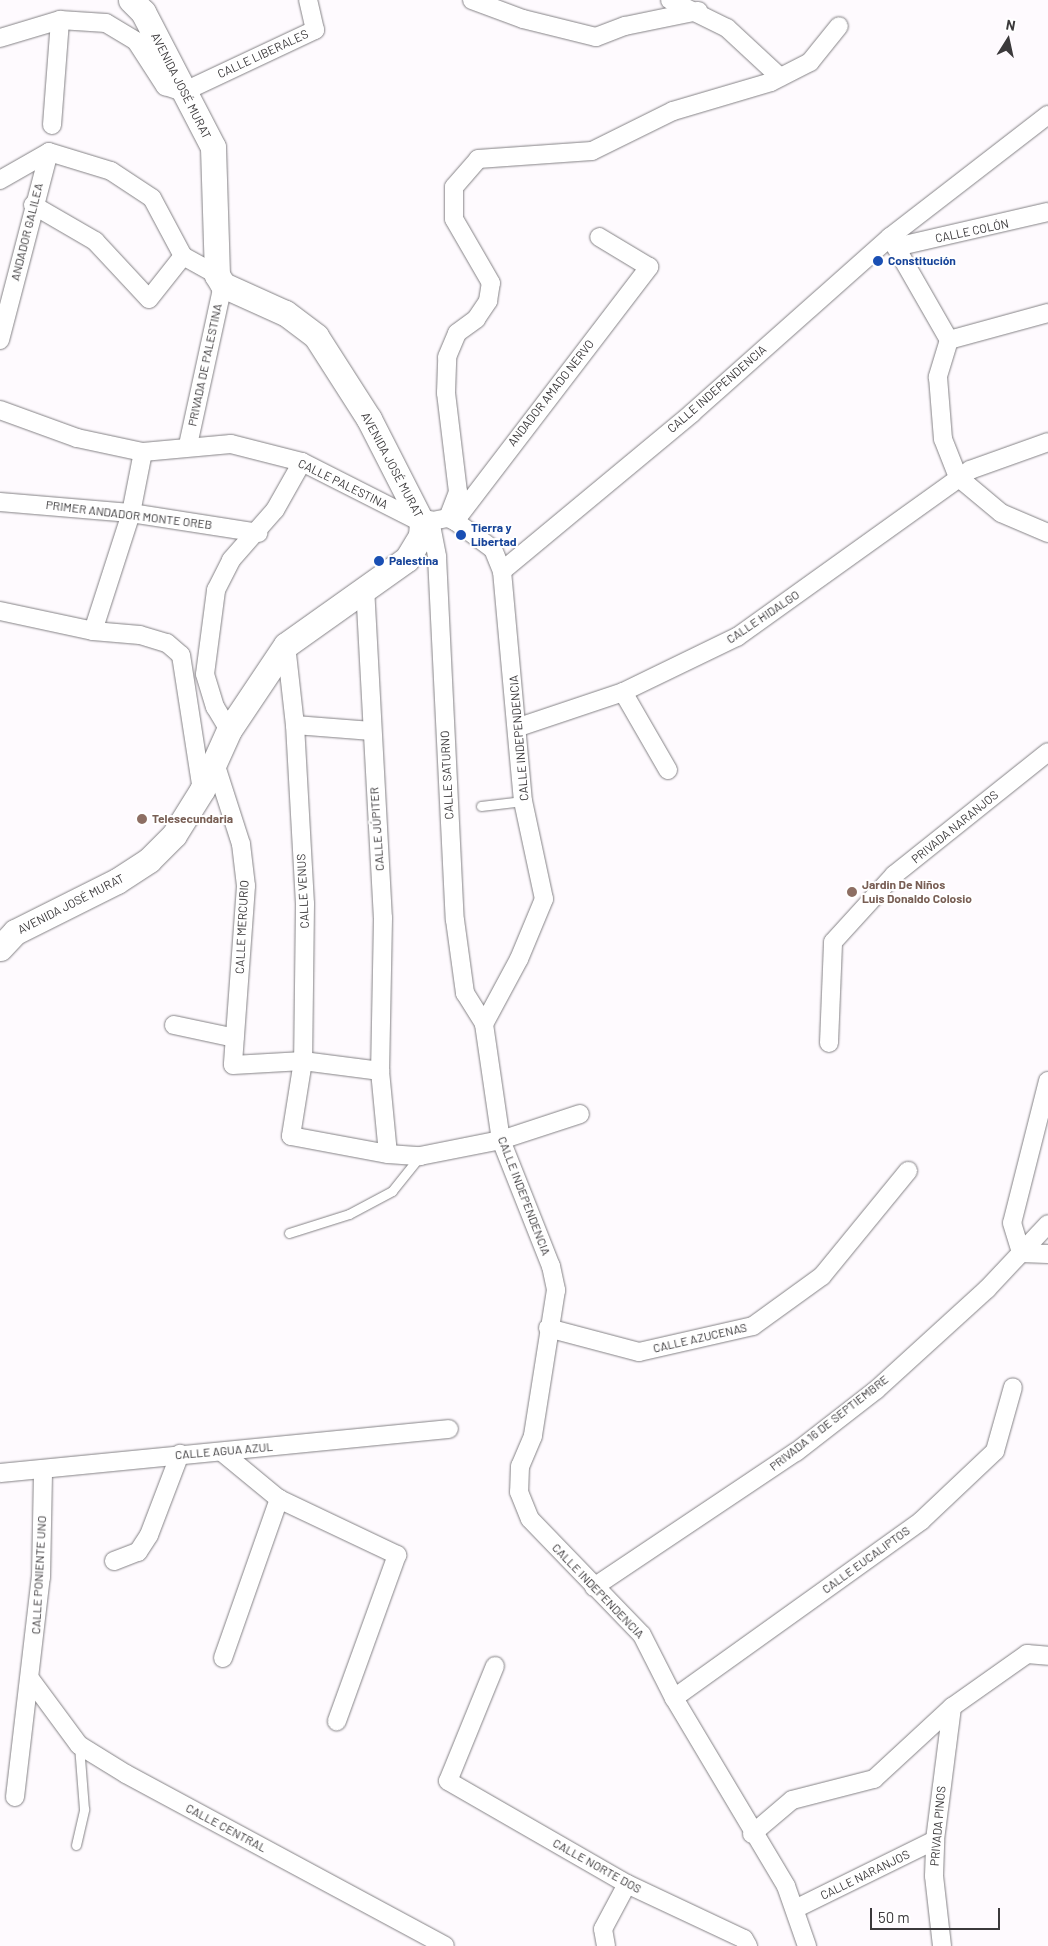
<!DOCTYPE html>
<meta charset="utf-8">
<style>
body{margin:0}
#map{position:relative;width:1048px;height:1946px;overflow:hidden;background:#fefafe;font-family:Barlow,sans-serif}
div>[style]{position:absolute}
.roads{filter:drop-shadow(0 0 1px #848285) drop-shadow(0 0 1px #848285)}
.lane>*{height:9px;margin:-4.5px;padding:0 4.5px;transform-origin:4.5px;border-radius:4.5px;background:#fff}
.street>*{height:18px;margin:-9px;padding:0 9px;transform-origin:9px;border-radius:9px;background:#fff}
.secondary>*{height:25px;margin:-12.5px;padding:0 12.5px;transform-origin:12.5px;border-radius:12.5px;background:#fff}
.dots>*{width:14px;height:14px;translate:-50% -50%;box-sizing:border-box;border:2px solid #fff;border-radius:50%}
span{translate:-50% -50%;white-space:nowrap;text-align:center;line-height:1.15;-webkit-text-stroke:4px #fff;paint-order:stroke}
.street-label{font-size:12px;color:#3b393b}
.transit-label{font-size:12px;color:#164399;font-weight:700}
.left{translate:0 -50%;text-align:left}
.education-label{font-size:12px;color:#785e54;font-weight:700}
.north{position:absolute;left:983px;top:15px;width:50px;height:50px;-webkit-text-stroke:4px #fff;paint-order:stroke;rotate:10deg;font-size:14px;font-weight:700;line-height:20px;text-align:center;color:#3b393b}
.north::after{content:'';display:block;margin:auto;width:18px;height:22px;background:#3b393b;clip-path:polygon(50% 0,100% 100%,50% 72%,0 100%)}
.scale{position:absolute;left:870px;top:1908px;width:130px;height:22px;box-sizing:border-box;border:2px solid #3b393b;border-top:0;padding-left:6px;font-size:15px;line-height:18px;white-space:nowrap;color:#3b393b;-webkit-text-stroke:4px #fff;paint-order:stroke}
</style>
<div id="map">
<div class="roads">
<div class="lane">
<i style="left:481px;top:806px;width:42px;rotate:-6.8deg"></i>
<i style="left:289px;top:1233px;width:63px;rotate:-17.6deg"></i>
<i style="left:349px;top:1214px;width:49px;rotate:-28.1deg"></i>
<i style="left:392px;top:1191px;width:45px;rotate:-51.3deg"></i>
<i style="left:76px;top:1845px;width:37px;rotate:-77deg"></i>
<i style="left:84px;top:1809px;width:63px;rotate:-94.5deg"></i>
</div>
<div class="street">
<i style="left:472px;top:0;width:54px;rotate:20.4deg"></i>
<i style="left:523px;top:19px;width:75px;rotate:13.9deg"></i>
<i style="left:596px;top:37px;width:31px;rotate:-21deg"></i>
<i style="left:625px;top:26px;width:75px;rotate:-11.6deg"></i>
<i style="left:670px;top:0;width:64px;rotate:26.2deg"></i>
<i style="left:727px;top:28px;width:72px;rotate:42.8deg"></i>
<i style="left:0;top:38px;width:63px;rotate:-16.7deg"></i>
<i style="left:60px;top:20px;width:46px;rotate:3.7deg"></i>
<i style="left:106px;top:23px;width:35px;rotate:31deg"></i>
<i style="left:136px;top:41px;width:54px;rotate:57.2deg"></i>
<i style="left:165px;top:86px;width:19px;rotate:18deg"></i>
<i style="left:183px;top:92px;width:146px;rotate:-25.2deg"></i>
<i style="left:315px;top:30px;width:31px;rotate:-103deg"></i>
<i style="left:52px;top:125px;width:105px;rotate:-85.6deg"></i>
<i style="left:0;top:180px;width:56px;rotate:-29.7deg"></i>
<i style="left:49px;top:152px;width:65px;rotate:17deg"></i>
<i style="left:111px;top:171px;width:49px;rotate:33.4deg"></i>
<i style="left:152px;top:198px;width:66px;rotate:61.9deg"></i>
<i style="left:33px;top:205px;width:72px;rotate:30.1deg"></i>
<i style="left:95px;top:241px;width:79px;rotate:47deg"></i>
<i style="left:149px;top:299px;width:55px;rotate:-51.7deg"></i>
<i style="left:890px;top:237px;width:119px;rotate:60.2deg"></i>
<i style="left:949px;top:340px;width:39px;rotate:107deg"></i>
<i style="left:938px;top:377px;width:62px;rotate:85.4deg"></i>
<i style="left:943px;top:439px;width:41px;rotate:68.5deg"></i>
<i style="left:958px;top:477px;width:56px;rotate:39.9deg"></i>
<i style="left:1001px;top:513px;width:51px;rotate:23.1deg"></i>
<i style="left:896px;top:247px;width:156px;rotate:-13deg"></i>
<i style="left:183px;top:256px;width:39px;rotate:29deg"></i>
<i style="left:0;top:340px;width:194px;rotate:-75.4deg"></i>
<i style="left:949px;top:340px;width:103px;rotate:-15.3deg"></i>
<i style="left:0;top:410px;width:82px;rotate:20deg"></i>
<i style="left:77px;top:438px;width:67px;rotate:12deg"></i>
<i style="left:143px;top:452px;width:88px;rotate:-5.2deg"></i>
<i style="left:231px;top:444px;width:73px;rotate:14.2deg"></i>
<i style="left:302px;top:462px;width:135px;rotate:26.9deg"></i>
<i style="left:422px;top:523px;width:26px;rotate:-11deg"></i>
<i style="left:448px;top:518px;width:8px;rotate:23deg"></i>
<i style="left:455px;top:521px;width:47px;rotate:36.4deg"></i>
<i style="left:493px;top:549px;width:24px;rotate:68deg"></i>
<i style="left:502px;top:571px;width:231px;rotate:84.8deg"></i>
<i style="left:523px;top:801px;width:100px;rotate:77.9deg"></i>
<i style="left:544px;top:899px;width:65px;rotate:112.6deg"></i>
<i style="left:519px;top:959px;width:74px;rotate:118.3deg"></i>
<i style="left:484px;top:1024px;width:117px;rotate:81.7deg"></i>
<i style="left:501px;top:1140px;width:136px;rotate:68.4deg"></i>
<i style="left:551px;top:1266px;width:25px;rotate:78deg"></i>
<i style="left:556px;top:1290px;width:148px;rotate:99deg"></i>
<i style="left:533px;top:1436px;width:33px;rotate:113deg"></i>
<i style="left:520px;top:1466px;width:26px;rotate:92deg"></i>
<i style="left:519px;top:1492px;width:29px;rotate:68deg"></i>
<i style="left:530px;top:1519px;width:161px;rotate:46deg"></i>
<i style="left:642px;top:1635px;width:71px;rotate:63.1deg"></i>
<i style="left:674px;top:1698px;width:219px;rotate:59.2deg"></i>
<i style="left:786px;top:1886px;width:64px;rotate:70.7deg"></i>
<i style="left:188px;top:445px;width:164px;rotate:-77.7deg"></i>
<i style="left:0;top:502px;width:131px;rotate:4.8deg"></i>
<i style="left:131px;top:513px;width:129px;rotate:8.9deg"></i>
<i style="left:448px;top:518px;width:28px;rotate:-69deg"></i>
<i style="left:458px;top:492px;width:100px;rotate:-96.9deg"></i>
<i style="left:446px;top:393px;width:36px;rotate:-88deg"></i>
<i style="left:447px;top:357px;width:26px;rotate:-67deg"></i>
<i style="left:457px;top:333px;width:24px;rotate:-36deg"></i>
<i style="left:476px;top:319px;width:22px;rotate:-56deg"></i>
<i style="left:488px;top:301px;width:18px;rotate:-81deg"></i>
<i style="left:491px;top:283px;width:74px;rotate:-120deg"></i>
<i style="left:454px;top:219px;width:32px;rotate:-90deg"></i>
<i style="left:454px;top:187px;width:37px;rotate:-49deg"></i>
<i style="left:478px;top:159px;width:114px;rotate:-4deg"></i>
<i style="left:592px;top:151px;width:90px;rotate:-26.3deg"></i>
<i style="left:673px;top:111px;width:102px;rotate:-16.5deg"></i>
<i style="left:771px;top:82px;width:44px;rotate:-27.1deg"></i>
<i style="left:810px;top:62px;width:46px;rotate:-51.1deg"></i>
<i style="left:430px;top:520px;width:38px;rotate:79deg"></i>
<i style="left:437px;top:557px;width:363px;rotate:87.2deg"></i>
<i style="left:455px;top:920px;width:74px;rotate:82.2deg"></i>
<i style="left:465px;top:993px;width:36px;rotate:58deg"></i>
<i style="left:455px;top:521px;width:320px;rotate:-52.6deg"></i>
<i style="left:649px;top:267px;width:58px;rotate:-149deg"></i>
<i style="left:502px;top:571px;width:247px;rotate:-39.7deg"></i>
<i style="left:692px;top:413px;width:265px;rotate:-41.6deg"></i>
<i style="left:890px;top:237px;width:200px;rotate:-37.7deg"></i>
<i style="left:365px;top:587px;width:331px;rotate:86.9deg"></i>
<i style="left:383px;top:918px;width:153px;rotate:91.1deg"></i>
<i style="left:380px;top:1071px;width:83px;rotate:84.5deg"></i>
<i style="left:0;top:611px;width:95px;rotate:12.1deg"></i>
<i style="left:93px;top:631px;width:47px;rotate:4.9deg"></i>
<i style="left:140px;top:635px;width:28px;rotate:17deg"></i>
<i style="left:167px;top:643px;width:18px;rotate:41deg"></i>
<i style="left:181px;top:655px;width:137px;rotate:81.2deg"></i>
<i style="left:93px;top:631px;width:124px;rotate:-72.1deg"></i>
<i style="left:131px;top:513px;width:62px;rotate:-78.9deg"></i>
<i style="left:286px;top:645px;width:81px;rotate:83.6deg"></i>
<i style="left:295px;top:725px;width:179px;rotate:86.8deg"></i>
<i style="left:305px;top:904px;width:157px;rotate:90.7deg"></i>
<i style="left:303px;top:1061px;width:76px;rotate:99.1deg"></i>
<i style="left:291px;top:1136px;width:99px;rotate:10.5deg"></i>
<i style="left:388px;top:1154px;width:32px;rotate:4deg"></i>
<i style="left:420px;top:1156px;width:83px;rotate:-11.2deg"></i>
<i style="left:501px;top:1140px;width:83px;rotate:-18.2deg"></i>
<i style="left:623px;top:692px;width:90px;rotate:60deg"></i>
<i style="left:295px;top:725px;width:77px;rotate:4.5deg"></i>
<i style="left:519px;top:727px;width:110px;rotate:-18.6deg"></i>
<i style="left:623px;top:692px;width:127px;rotate:-25.8deg"></i>
<i style="left:737px;top:637px;width:287px;rotate:-35.6deg"></i>
<i style="left:970px;top:470px;width:83px;rotate:-19.7deg"></i>
<i style="left:229px;top:730px;width:27px;rotate:-121deg"></i>
<i style="left:215px;top:707px;width:34px;rotate:-107deg"></i>
<i style="left:205px;top:674px;width:85px;rotate:-82.5deg"></i>
<i style="left:216px;top:590px;width:34px;rotate:-63deg"></i>
<i style="left:231px;top:560px;width:67px;rotate:-48.7deg"></i>
<i style="left:275px;top:510px;width:55px;rotate:-60.6deg"></i>
<i style="left:215px;top:763px;width:85px;rotate:72.2deg"></i>
<i style="left:241px;top:844px;width:42px;rotate:83.2deg"></i>
<i style="left:246px;top:886px;width:179px;rotate:94.2deg"></i>
<i style="left:233px;top:1065px;width:70px;rotate:-3.3deg"></i>
<i style="left:303px;top:1061px;width:78px;rotate:7.4deg"></i>
<i style="left:174px;top:1025px;width:62px;rotate:12deg"></i>
<i style="left:829px;top:1043px;width:101px;rotate:-87.7deg"></i>
<i style="left:833px;top:942px;width:91px;rotate:-47.7deg"></i>
<i style="left:894px;top:875px;width:197px;rotate:-38.6deg"></i>
<i style="left:1048px;top:1081px;width:146px;rotate:104.2deg"></i>
<i style="left:1012px;top:1223px;width:31px;rotate:73deg"></i>
<i style="left:1021px;top:1253px;width:27px;rotate:2deg"></i>
<i style="left:548px;top:1328px;width:94px;rotate:14.8deg"></i>
<i style="left:639px;top:1352px;width:117px;rotate:-12.8deg"></i>
<i style="left:753px;top:1326px;width:85px;rotate:-35.9deg"></i>
<i style="left:822px;top:1276px;width:136px;rotate:-50.7deg"></i>
<i style="left:222px;top:1452px;width:74px;rotate:39.5deg"></i>
<i style="left:279px;top:1499px;width:131px;rotate:25.4deg"></i>
<i style="left:397px;top:1555px;width:177px;rotate:109.9deg"></i>
<i style="left:0;top:1473px;width:451px;rotate:-5.6deg"></i>
<i style="left:114px;top:1561px;width:26px;rotate:-21deg"></i>
<i style="left:138px;top:1552px;width:20px;rotate:-57deg"></i>
<i style="left:149px;top:1535px;width:87px;rotate:-69.1deg"></i>
<i style="left:594px;top:1587px;width:243px;rotate:-33.8deg"></i>
<i style="left:796px;top:1452px;width:101px;rotate:-37.8deg"></i>
<i style="left:876px;top:1390px;width:150px;rotate:-42.3deg"></i>
<i style="left:987px;top:1289px;width:89px;rotate:-46.8deg"></i>
<i style="left:223px;top:1658px;width:169px;rotate:-70.6deg"></i>
<i style="left:495px;top:1666px;width:124px;rotate:112.2deg"></i>
<i style="left:448px;top:1781px;width:207px;rotate:29.9deg"></i>
<i style="left:627px;top:1884px;width:129px;rotate:25.2deg"></i>
<i style="left:744px;top:1939px;width:8px;rotate:60deg"></i>
<i style="left:31px;top:1680px;width:81px;rotate:53.6deg"></i>
<i style="left:79px;top:1745px;width:55px;rotate:31.7deg"></i>
<i style="left:126px;top:1774px;width:362px;rotate:28.3deg"></i>
<i style="left:674px;top:1698px;width:304px;rotate:-35.6deg"></i>
<i style="left:921px;top:1521px;width:102px;rotate:-43.4deg"></i>
<i style="left:995px;top:1451px;width:66px;rotate:-74.3deg"></i>
<i style="left:15px;top:1797px;width:222px;rotate:-83.3deg"></i>
<i style="left:41px;top:1577px;width:107px;rotate:-88.9deg"></i>
<i style="left:752px;top:1834px;width:52px;rotate:-40.4deg"></i>
<i style="left:792px;top:1800px;width:85px;rotate:-14.4deg"></i>
<i style="left:874px;top:1779px;width:106px;rotate:-42.7deg"></i>
<i style="left:952px;top:1707px;width:92px;rotate:-35.2deg"></i>
<i style="left:1027px;top:1654px;width:21px;rotate:5deg"></i>
<i style="left:795px;top:1909px;width:156px;rotate:-26.2deg"></i>
<i style="left:606px;top:1946px;width:17px;rotate:-100deg"></i>
<i style="left:603px;top:1929px;width:51px;rotate:-61.9deg"></i>
<i style="left:942px;top:1946px;width:70px;rotate:-96.5deg"></i>
<i style="left:934px;top:1876px;width:36px;rotate:-88deg"></i>
<i style="left:935px;top:1840px;width:134px;rotate:-82.7deg"></i>
</div>
<div class="secondary">
<i style="left:0;top:948px;width:22px;rotate:-47deg"></i>
<i style="left:15px;top:932px;width:114px;rotate:-26.6deg"></i>
<i style="left:117px;top:881px;width:38px;rotate:-33deg"></i>
<i style="left:149px;top:860px;width:35px;rotate:-45deg"></i>
<i style="left:174px;top:835px;width:53px;rotate:-58.1deg"></i>
<i style="left:202px;top:790px;width:66px;rotate:-65.8deg"></i>
<i style="left:229px;top:730px;width:102px;rotate:-56.2deg"></i>
<i style="left:286px;top:645px;width:148px;rotate:-35.4deg"></i>
<i style="left:407px;top:559px;width:27px;rotate:-59deg"></i>
<i style="left:421px;top:536px;width:13px;rotate:-86deg"></i>
<i style="left:422px;top:523px;width:117px;rotate:-117deg"></i>
<i style="left:369px;top:419px;width:98px;rotate:-122.6deg"></i>
<i style="left:316px;top:336px;width:39px;rotate:-143deg"></i>
<i style="left:285px;top:313px;width:68px;rotate:-155.7deg"></i>
<i style="left:223px;top:285px;width:12px;rotate:-121deg"></i>
<i style="left:217px;top:275px;width:128px;rotate:-91.8deg"></i>
<i style="left:213px;top:147px;width:152px;rotate:-117.4deg"></i>
<i style="left:143px;top:12px;width:17px;rotate:-135deg"></i>
</div>
</div>
<div class="dots">
<i style="left:878px;top:261px;background:#1a4fb4"></i>
<i style="left:461px;top:535px;background:#1a4fb4"></i>
<i style="left:379px;top:561px;background:#1a4fb4"></i>
<i style="left:142px;top:819px;background:#8d6e63"></i>
<i style="left:852px;top:892px;background:#8d6e63"></i>
</div>
<div class="street-label">
<span style="left:263px;top:54px;rotate:-25deg">CALLE LIBERALES</span>
<span style="left:181px;top:86px;rotate:63deg">AVENIDA JOSÉ MURAT</span>
<span style="left:972px;top:231px;rotate:-12deg">CALLE COLÓN</span>
<span style="left:27px;top:232px;rotate:-76deg">ANDADOR GALILEA</span>
<span style="left:205px;top:365px;rotate:-78deg">PRIVADA DE PALESTINA</span>
<span style="left:717px;top:389px;rotate:-41deg">CALLE INDEPENDENCIA</span>
<span style="left:551px;top:393px;rotate:-52deg">ANDADOR AMADO NERVO</span>
<span style="left:392px;top:465px;rotate:62deg">AVENIDA JOSÉ MURAT</span>
<span style="left:343px;top:484px;rotate:26deg">CALLE PALESTINA</span>
<span style="left:129px;top:515px;rotate:7deg">PRIMER ANDADOR MONTE OREB</span>
<span style="left:763px;top:617px;rotate:-34deg">CALLE HIDALGO</span>
<span style="left:519px;top:738px;rotate:-95deg">CALLE INDEPENDENCIA</span>
<span style="left:447px;top:775px;rotate:-93deg">CALLE SATURNO</span>
<span style="left:955px;top:827px;rotate:-39deg">PRIVADA NARANJOS</span>
<span style="left:377px;top:829px;rotate:-94deg">CALLE JÚPITER</span>
<span style="left:303px;top:891px;rotate:-93deg">CALLE VENUS</span>
<span style="left:71px;top:904px;rotate:-27deg">AVENIDA JOSÉ MURAT</span>
<span style="left:242px;top:927px;rotate:-87deg">CALLE MERCURIO</span>
<span style="left:524px;top:1196px;rotate:69deg">CALLE INDEPENDENCIA</span>
<span style="left:700px;top:1338px;rotate:-13deg">CALLE AZUCENAS</span>
<span style="left:829px;top:1423px;rotate:-38deg">PRIVADA 16 DE SEPTIEMBRE</span>
<span style="left:224px;top:1451px;rotate:-5deg">CALLE AGUA AZUL</span>
<span style="left:866px;top:1560px;rotate:-36deg">CALLE EUCALIPTOS</span>
<span style="left:39px;top:1575px;rotate:-87deg">CALLE PONIENTE UNO</span>
<span style="left:598px;top:1591px;rotate:46deg">CALLE INDEPENDENCIA</span>
<span style="left:938px;top:1826px;rotate:-85deg">PRIVADA PINOS</span>
<span style="left:226px;top:1828px;rotate:28deg">CALLE CENTRAL</span>
<span style="left:597px;top:1866px;rotate:29deg">CALLE NORTE DOS</span>
<span style="left:865px;top:1875px;rotate:-26deg">CALLE NARANJOS</span>
</div>
<div class="transit-label">
<span class="left" style="left:888px;top:261px">Constitución</span>
<span class="left" style="left:471px;top:535px">Tierra y<br>Libertad</span>
<span class="left" style="left:389px;top:561px">Palestina</span>
</div>
<div class="education-label">
<span class="left" style="left:152px;top:819px">Telesecundaria</span>
<span class="left" style="left:862px;top:892px">Jardin De Niños<br>Luis Donaldo Colosio</span>
</div>
<div class="north">N</div>
<div class="scale">50 m</div>
</div>
